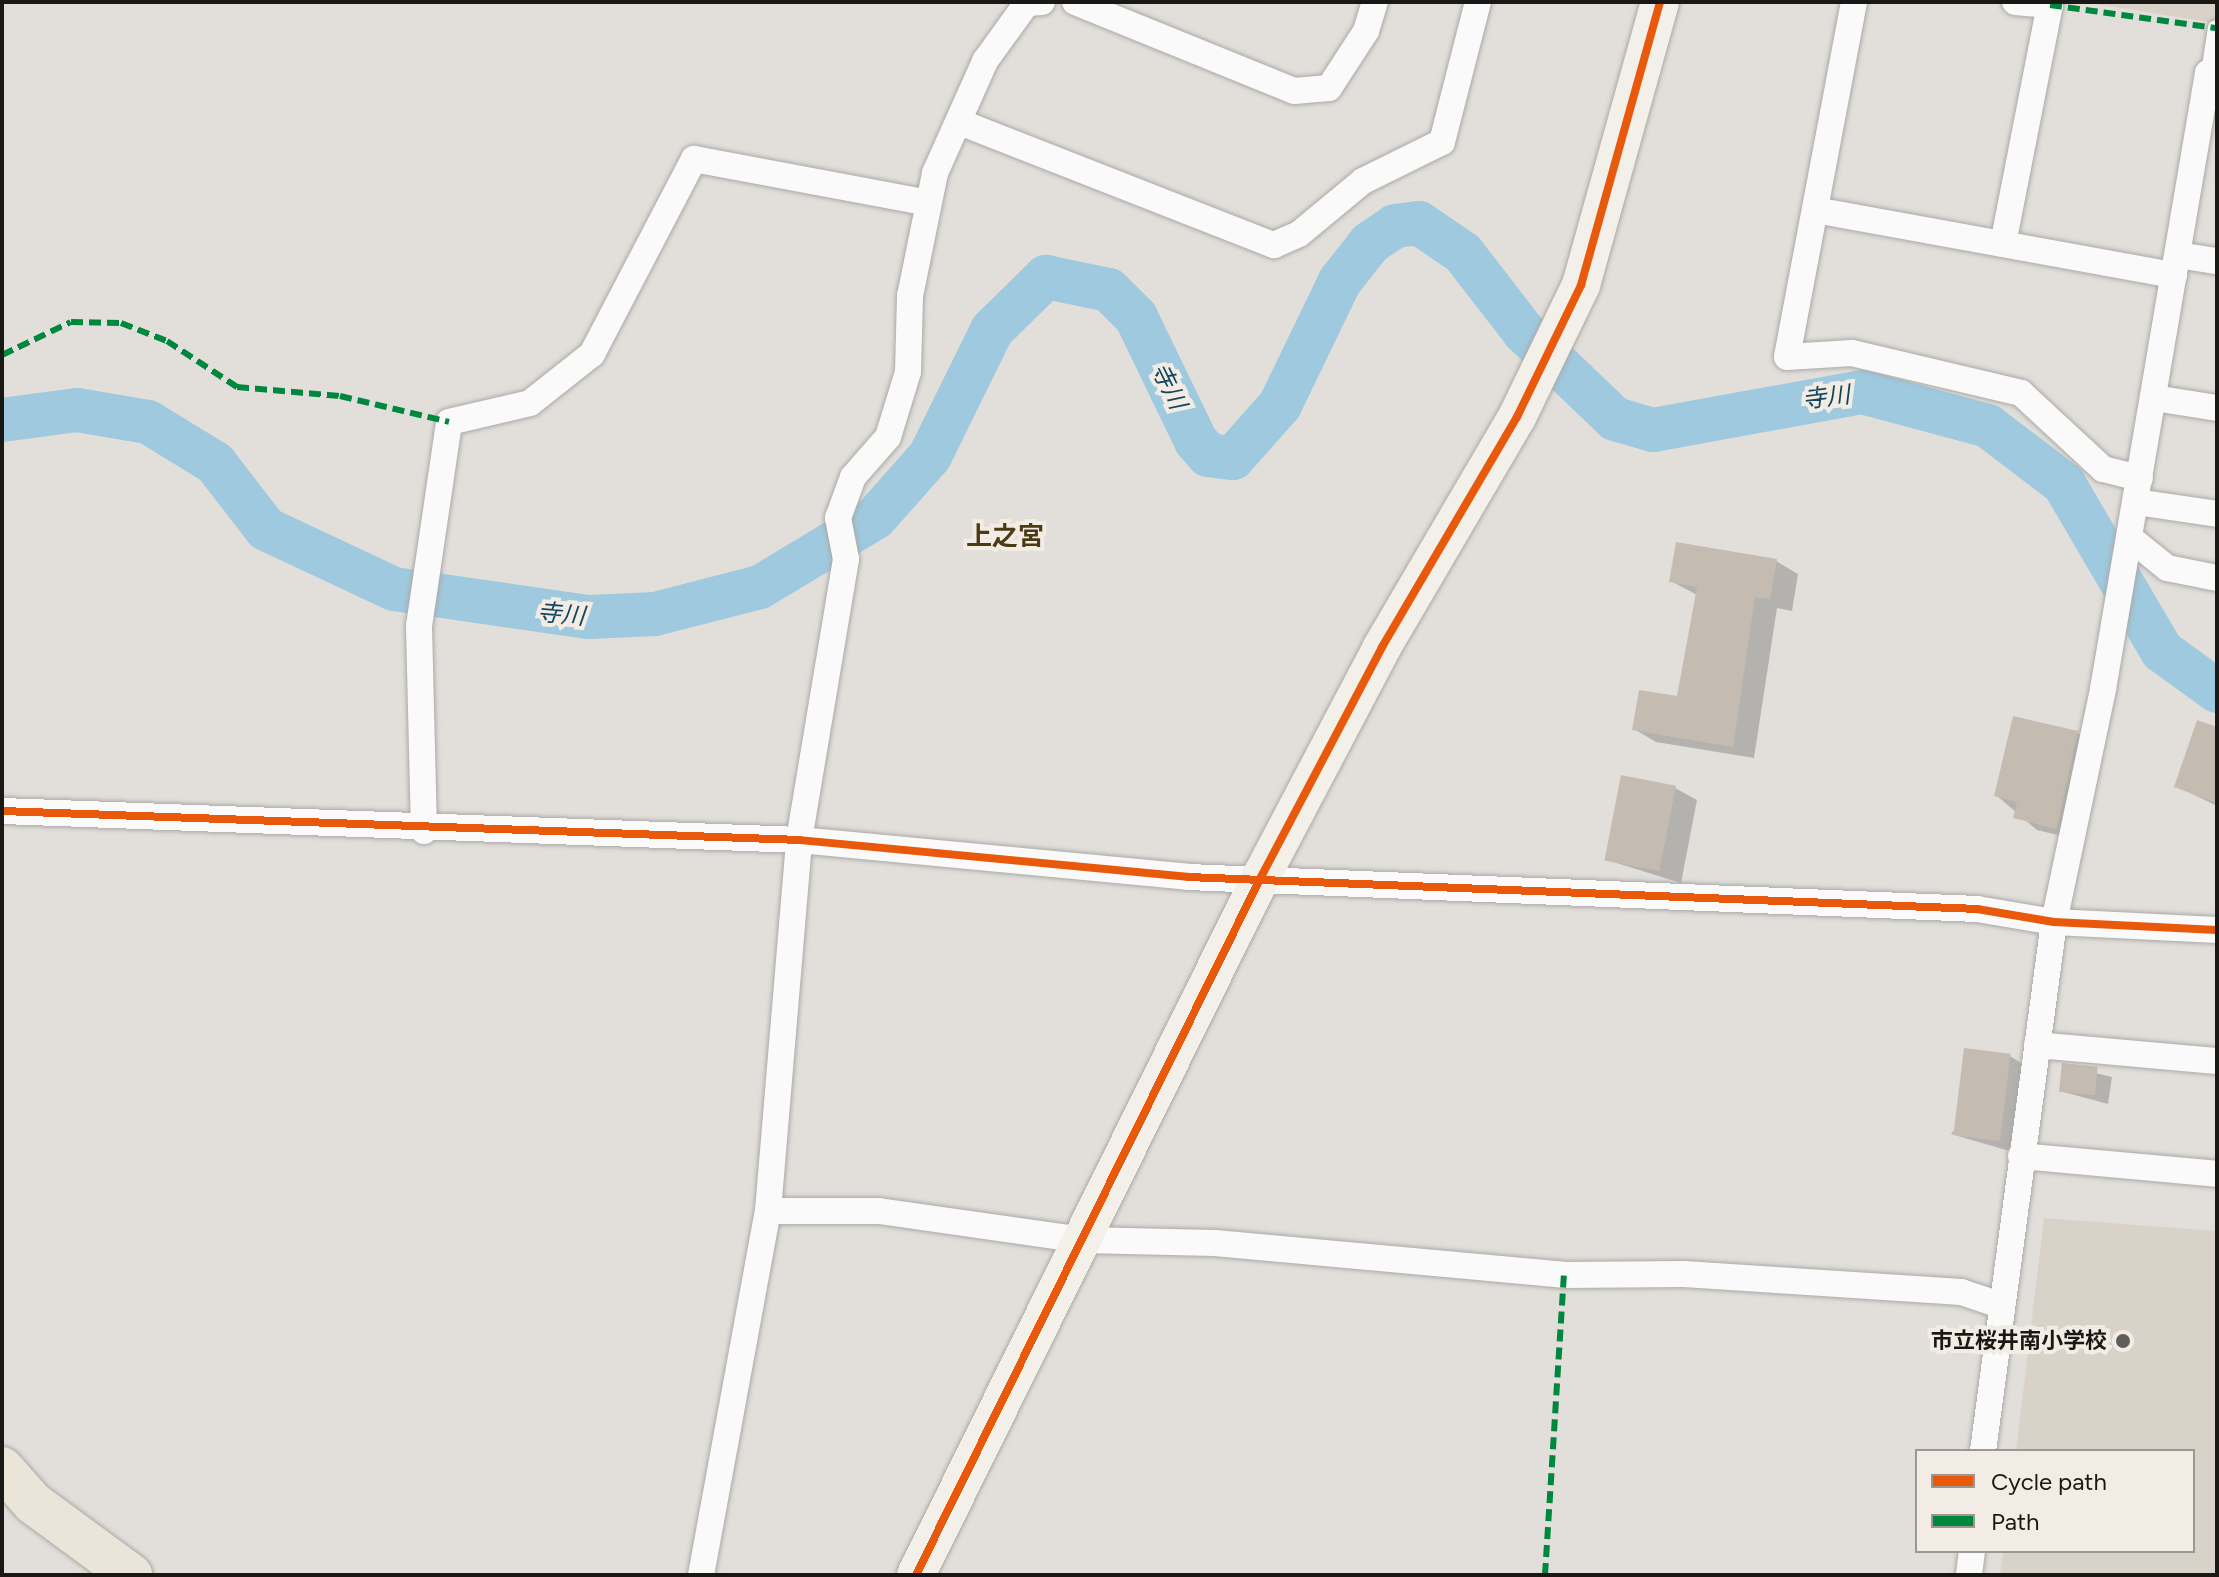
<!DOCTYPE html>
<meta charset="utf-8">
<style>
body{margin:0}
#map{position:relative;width:2219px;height:1577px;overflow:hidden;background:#e2dfdb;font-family:Figtree,"Noto Sans JP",sans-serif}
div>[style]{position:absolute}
.built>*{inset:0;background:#d9d2c9}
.shadow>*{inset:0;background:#0003}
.river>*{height:44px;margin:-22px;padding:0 22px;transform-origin:22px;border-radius:22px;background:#9ec9df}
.building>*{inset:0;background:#c5bcb1;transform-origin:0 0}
.roads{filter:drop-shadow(0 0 2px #aaa9a6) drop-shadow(0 0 2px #aaa9a6)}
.lane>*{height:14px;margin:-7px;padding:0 7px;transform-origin:7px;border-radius:7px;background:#fbfafa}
.street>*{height:26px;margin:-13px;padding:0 13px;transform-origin:13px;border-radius:13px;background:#fbfafa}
.secondary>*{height:38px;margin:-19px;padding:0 19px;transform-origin:19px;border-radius:19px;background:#f3efe9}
.primary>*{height:42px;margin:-21px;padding:0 21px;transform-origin:21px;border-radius:21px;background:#ebe5d9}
.quiet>*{height:6px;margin-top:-3px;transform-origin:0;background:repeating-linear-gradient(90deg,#00873e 0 12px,transparent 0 18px)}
.cycleway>*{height:8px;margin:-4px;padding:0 4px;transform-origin:4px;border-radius:4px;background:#e8590c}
.dots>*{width:22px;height:22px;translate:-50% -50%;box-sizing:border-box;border:4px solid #f2ece5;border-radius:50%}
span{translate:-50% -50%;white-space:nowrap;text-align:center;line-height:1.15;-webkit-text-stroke:8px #f2ece5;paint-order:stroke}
.poi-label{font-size:22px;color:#1a1815;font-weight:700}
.right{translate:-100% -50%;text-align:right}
.water-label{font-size:24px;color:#13455d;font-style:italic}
.quarter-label{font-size:26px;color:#4b3b13;font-weight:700}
.frame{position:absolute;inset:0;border:4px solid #1a1815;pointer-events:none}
.legend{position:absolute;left:1915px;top:1449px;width:280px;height:104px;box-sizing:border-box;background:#f2ece5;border:2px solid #9c9792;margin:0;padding:10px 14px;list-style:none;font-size:24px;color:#1a1815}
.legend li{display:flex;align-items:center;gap:16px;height:40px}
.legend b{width:40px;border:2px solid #9c9792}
</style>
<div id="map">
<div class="built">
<i style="clip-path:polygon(2083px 2px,2217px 2px,2217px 25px,2215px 23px)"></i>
<i style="clip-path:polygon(2044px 1218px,2217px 1231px,2217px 1575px,2000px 1575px,2003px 1551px,2193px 1551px,2193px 1451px,2016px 1451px)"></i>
</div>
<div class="shadow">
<i style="clip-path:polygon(1776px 561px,1798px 574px,1792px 611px,1777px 608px,1754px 758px,1656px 742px,1634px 729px,1678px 699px,1697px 595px,1671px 581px)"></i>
<i style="clip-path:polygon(2217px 729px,2217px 806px,2176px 786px)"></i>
<i style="clip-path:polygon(2077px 733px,2099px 746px,2079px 840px,2037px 830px,1996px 795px)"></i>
<i style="clip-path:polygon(1675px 788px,1697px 800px,1681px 883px,1607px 860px)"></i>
<i style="clip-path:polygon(2010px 1056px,2024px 1065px,2013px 1152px,1951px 1134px)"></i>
<i style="clip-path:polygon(2063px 1065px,2112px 1077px,2108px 1104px,2060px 1091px)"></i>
</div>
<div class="river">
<i style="left:2px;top:420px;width:76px;rotate:-7.6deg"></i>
<i style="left:77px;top:410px;width:72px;rotate:9.6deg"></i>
<i style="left:148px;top:422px;width:79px;rotate:31.5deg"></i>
<i style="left:215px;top:463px;width:83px;rotate:52.3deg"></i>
<i style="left:266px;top:529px;width:141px;rotate:25.1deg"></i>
<i style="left:394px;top:589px;width:196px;rotate:8.2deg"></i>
<i style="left:588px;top:617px;width:67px;rotate:-2.6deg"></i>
<i style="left:655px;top:614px;width:108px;rotate:-14.4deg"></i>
<i style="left:760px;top:587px;width:134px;rotate:-31deg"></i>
<i style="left:875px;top:518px;width:83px;rotate:-48.4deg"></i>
<i style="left:930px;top:456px;width:140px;rotate:-63.8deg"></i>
<i style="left:992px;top:330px;width:76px;rotate:-44.5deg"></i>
<i style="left:1046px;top:277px;width:64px;rotate:11.7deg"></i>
<i style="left:1109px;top:290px;width:38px;rotate:45deg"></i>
<i style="left:1136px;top:317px;width:138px;rotate:64.2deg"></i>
<i style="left:1196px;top:441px;width:18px;rotate:49deg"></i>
<i style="left:1208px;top:455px;width:25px;rotate:7deg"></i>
<i style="left:1233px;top:458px;width:71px;rotate:-48.4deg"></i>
<i style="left:1280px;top:405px;width:138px;rotate:-64.2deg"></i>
<i style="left:1340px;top:281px;width:48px;rotate:-51.7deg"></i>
<i style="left:1370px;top:243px;width:30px;rotate:-34deg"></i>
<i style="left:1395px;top:226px;width:24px;rotate:-7deg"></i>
<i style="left:1419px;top:223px;width:53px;rotate:34.3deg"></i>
<i style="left:1463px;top:253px;width:100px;rotate:52.3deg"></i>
<i style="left:1524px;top:332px;width:126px;rotate:43.7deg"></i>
<i style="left:1615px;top:419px;width:40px;rotate:16deg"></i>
<i style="left:1653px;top:430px;width:212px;rotate:-10.3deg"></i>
<i style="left:1862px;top:392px;width:131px;rotate:15.1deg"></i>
<i style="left:1988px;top:426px;width:96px;rotate:37.3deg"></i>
<i style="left:2064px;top:484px;width:194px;rotate:59.6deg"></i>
<i style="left:2162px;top:651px;width:68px;rotate:36deg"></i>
</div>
<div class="building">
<i style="clip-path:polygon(1676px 542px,1777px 559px,1770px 599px,1755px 597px,1733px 747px,1632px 730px,1639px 690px,1677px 696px,1697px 587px,1669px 582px)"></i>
<i style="clip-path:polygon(2013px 716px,2078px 731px,2057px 829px,2013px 818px,2017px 802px,1994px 796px)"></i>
<i style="clip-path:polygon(2197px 720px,2217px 727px,2217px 803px,2174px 787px)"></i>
<i style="left:1621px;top:775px;width:56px;height:87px;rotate:11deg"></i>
<i style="left:1964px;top:1048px;width:47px;height:88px;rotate:7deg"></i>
<i style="left:2062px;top:1063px;width:36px;height:29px;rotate:6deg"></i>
</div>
<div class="roads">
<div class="lane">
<i style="left:2208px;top:73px;width:46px;rotate:-81.2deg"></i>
</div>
<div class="street">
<i style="left:1075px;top:2px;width:236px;rotate:22.1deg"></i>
<i style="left:1294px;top:91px;width:35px;rotate:-5deg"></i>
<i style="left:1329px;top:88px;width:68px;rotate:-57deg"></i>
<i style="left:1366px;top:31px;width:30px;rotate:-73deg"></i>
<i style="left:1854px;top:2px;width:361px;rotate:100.7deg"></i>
<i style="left:1787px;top:357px;width:65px;rotate:-3.5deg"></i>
<i style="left:1852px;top:353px;width:174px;rotate:13.3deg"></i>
<i style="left:2021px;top:393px;width:112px;rotate:42.8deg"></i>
<i style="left:2103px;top:469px;width:38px;rotate:14deg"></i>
<i style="left:962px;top:123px;width:335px;rotate:21.4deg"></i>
<i style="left:1274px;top:245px;width:27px;rotate:-24deg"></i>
<i style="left:1299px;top:234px;width:83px;rotate:-39.6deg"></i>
<i style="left:1363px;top:181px;width:88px;rotate:-26.3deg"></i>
<i style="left:1442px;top:142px;width:145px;rotate:-75.6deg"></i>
<i style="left:1815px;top:210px;width:365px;rotate:10.3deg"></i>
<i style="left:2003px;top:244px;width:244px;rotate:-78.9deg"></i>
<i style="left:2050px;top:5px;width:35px;rotate:-175deg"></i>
<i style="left:2178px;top:255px;width:39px;rotate:9deg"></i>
<i style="left:2154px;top:398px;width:64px;rotate:9deg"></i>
<i style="left:2136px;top:502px;width:82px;rotate:8.4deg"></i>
<i style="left:2130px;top:538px;width:48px;rotate:39deg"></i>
<i style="left:2167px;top:568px;width:51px;rotate:11.3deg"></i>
<i style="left:2px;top:811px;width:798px;rotate:2.08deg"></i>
<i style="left:799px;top:840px;width:391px;rotate:5.4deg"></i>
<i style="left:1188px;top:877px;width:790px;rotate:2.32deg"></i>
<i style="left:1977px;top:909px;width:78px;rotate:9.6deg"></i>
<i style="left:2054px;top:922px;width:163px;rotate:2.8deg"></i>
<i style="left:424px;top:831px;width:205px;rotate:-91.4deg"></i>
<i style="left:419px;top:626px;width:206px;rotate:-81.6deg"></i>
<i style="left:449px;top:422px;width:83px;rotate:-13.2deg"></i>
<i style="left:530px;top:403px;width:79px;rotate:-38.3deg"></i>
<i style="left:592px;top:354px;width:220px;rotate:-62.4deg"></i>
<i style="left:694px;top:159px;width:233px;rotate:10.6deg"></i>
<i style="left:2037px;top:1045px;width:181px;rotate:5.1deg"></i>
<i style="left:2021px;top:1156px;width:197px;rotate:5.2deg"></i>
<i style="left:768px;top:1211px;width:111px"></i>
<i style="left:879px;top:1211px;width:205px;rotate:8.1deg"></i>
<i style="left:1082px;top:1240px;width:133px;rotate:1.3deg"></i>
<i style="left:1215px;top:1243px;width:350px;rotate:5.2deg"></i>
<i style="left:1564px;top:1275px;width:120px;rotate:-0.5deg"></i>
<i style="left:1684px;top:1274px;width:278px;rotate:3.7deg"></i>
<i style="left:1961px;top:1292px;width:41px;rotate:18.4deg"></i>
<i style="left:1983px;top:1451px;width:534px;rotate:-82.36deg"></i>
<i style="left:2054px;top:922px;width:238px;rotate:-78.1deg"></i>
<i style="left:2103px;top:689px;width:625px;rotate:-80.33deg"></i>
<i style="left:2208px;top:73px;width:9px;rotate:13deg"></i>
<i style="left:701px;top:1575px;width:370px;rotate:-79.6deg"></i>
<i style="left:768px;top:1211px;width:372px;rotate:-85.2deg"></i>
<i style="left:799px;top:840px;width:285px;rotate:-80.5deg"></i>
<i style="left:846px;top:559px;width:42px;rotate:-101deg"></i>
<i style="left:838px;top:518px;width:44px;rotate:-69.9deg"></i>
<i style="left:853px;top:477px;width:53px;rotate:-48.8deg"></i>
<i style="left:888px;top:437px;width:68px;rotate:-72.9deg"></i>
<i style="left:908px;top:372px;width:76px;rotate:-88.5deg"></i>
<i style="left:910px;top:296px;width:126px;rotate:-78.5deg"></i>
<i style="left:935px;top:173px;width:123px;rotate:-65.9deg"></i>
<i style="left:985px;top:61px;width:72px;rotate:-54.1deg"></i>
<i style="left:1027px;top:3px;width:15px;rotate:-4deg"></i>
<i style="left:1969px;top:1575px;width:24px;rotate:-83deg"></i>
</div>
<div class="secondary">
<i style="left:916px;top:1575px;width:781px;rotate:-63.7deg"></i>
<i style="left:1262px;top:875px;width:258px;rotate:-62.2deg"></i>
<i style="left:1382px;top:647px;width:267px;rotate:-59.6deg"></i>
<i style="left:1517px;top:417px;width:147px;rotate:-64.1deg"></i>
<i style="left:1581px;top:285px;width:294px;rotate:-74.4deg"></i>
</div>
<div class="primary">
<i style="left:2px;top:1468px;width:47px;rotate:48.5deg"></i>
<i style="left:33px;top:1503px;width:122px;rotate:36.3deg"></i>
</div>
</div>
<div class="quiet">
<i style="left:2050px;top:5px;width:167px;rotate:7.9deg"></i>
<i style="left:2px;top:355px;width:76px;rotate:-25.6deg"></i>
<i style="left:71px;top:322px;width:50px;rotate:1.1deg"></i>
<i style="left:121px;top:323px;width:49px;rotate:21.4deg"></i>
<i style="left:167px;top:341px;width:84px;rotate:33.3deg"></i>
<i style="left:237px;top:387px;width:103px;rotate:5deg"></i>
<i style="left:340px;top:396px;width:112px;rotate:13.4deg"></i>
<i style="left:1545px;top:1575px;width:301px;rotate:-86.4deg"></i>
</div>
<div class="cycleway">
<i style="left:2px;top:811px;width:798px;rotate:2.08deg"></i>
<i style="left:799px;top:840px;width:391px;rotate:5.4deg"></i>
<i style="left:1188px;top:877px;width:790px;rotate:2.32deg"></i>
<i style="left:1977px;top:909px;width:78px;rotate:9.6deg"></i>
<i style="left:2054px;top:922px;width:163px;rotate:2.8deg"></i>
<i style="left:916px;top:1575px;width:781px;rotate:-63.7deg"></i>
<i style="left:1262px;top:875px;width:258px;rotate:-62.2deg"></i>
<i style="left:1382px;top:647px;width:267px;rotate:-59.6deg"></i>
<i style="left:1517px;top:417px;width:147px;rotate:-64.1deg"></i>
<i style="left:1581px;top:285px;width:294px;rotate:-74.4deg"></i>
</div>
<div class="dots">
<i style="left:2123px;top:1341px;background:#605e5a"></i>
</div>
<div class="poi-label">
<span class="right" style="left:2107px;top:1341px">市立桜井南小学校</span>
</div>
<div class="water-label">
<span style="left:1169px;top:386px;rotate:64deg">寺川</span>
<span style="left:1826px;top:397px;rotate:-7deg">寺川</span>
<span style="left:561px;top:614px;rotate:5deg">寺川</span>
</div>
<div class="quarter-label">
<span style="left:1005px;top:537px">上之宮</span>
</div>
<div class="frame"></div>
<ul class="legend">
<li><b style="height:10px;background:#e8590c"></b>Cycle path</li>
<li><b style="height:10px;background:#00873e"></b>Path</li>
</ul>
</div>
